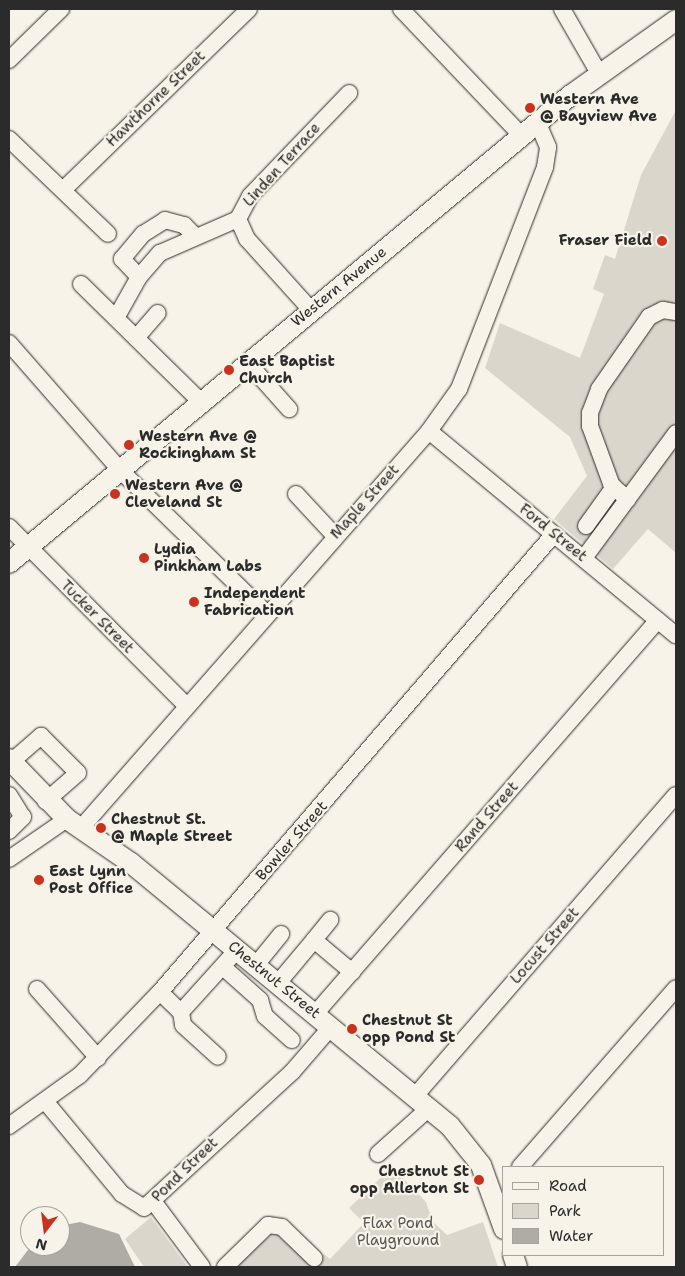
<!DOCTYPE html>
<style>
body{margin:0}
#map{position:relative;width:685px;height:1276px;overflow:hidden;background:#f7f3e8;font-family:"Shantell Sans",sans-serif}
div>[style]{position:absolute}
.green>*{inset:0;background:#dad6cc}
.water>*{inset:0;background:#afaca4}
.roads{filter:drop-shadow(0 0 1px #2b2b2b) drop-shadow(0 0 1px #2b2b2b)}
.minor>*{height:16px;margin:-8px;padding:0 8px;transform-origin:8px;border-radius:8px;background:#f7f3e8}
.major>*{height:20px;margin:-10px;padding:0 10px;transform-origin:10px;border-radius:10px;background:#f7f3e8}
.dots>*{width:14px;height:14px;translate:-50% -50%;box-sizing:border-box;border:2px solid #f7f3e8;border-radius:50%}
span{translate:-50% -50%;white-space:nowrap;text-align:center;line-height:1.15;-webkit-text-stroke:4.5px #f7f3e8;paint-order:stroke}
.street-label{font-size:15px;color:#2b2b2b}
.poi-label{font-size:15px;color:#2b2b2b;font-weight:700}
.left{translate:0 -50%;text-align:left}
.right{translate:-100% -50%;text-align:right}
.park-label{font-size:15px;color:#575653}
.frame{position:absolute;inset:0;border:10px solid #2b2b2b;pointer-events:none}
.legend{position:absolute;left:502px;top:1166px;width:162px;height:90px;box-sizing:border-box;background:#f7f3e8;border:1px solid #a5a39c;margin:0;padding:6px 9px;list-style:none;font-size:15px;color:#2b2b2b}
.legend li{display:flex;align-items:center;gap:10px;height:25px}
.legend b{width:25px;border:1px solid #a5a39c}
.north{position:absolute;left:20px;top:1206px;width:50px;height:50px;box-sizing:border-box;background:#f7f3e8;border:1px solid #a5a39c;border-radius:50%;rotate:195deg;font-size:14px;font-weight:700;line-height:20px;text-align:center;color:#2b2b2b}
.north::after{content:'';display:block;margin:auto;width:18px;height:22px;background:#c8321e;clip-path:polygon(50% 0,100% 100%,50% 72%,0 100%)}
</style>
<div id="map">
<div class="green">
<i style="clip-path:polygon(676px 110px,676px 553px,648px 529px,613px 569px,554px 519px,587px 476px,570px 437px,485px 368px,500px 323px,580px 358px,604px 294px,593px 289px,605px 255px,615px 259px,641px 175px)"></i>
<i style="clip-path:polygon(392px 1167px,426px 1202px,433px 1222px,447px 1235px,483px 1222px,498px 1267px,234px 1267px,274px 1232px,312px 1266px,324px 1254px,330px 1259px,364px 1223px,349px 1208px)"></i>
<i style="clip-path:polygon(151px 1217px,188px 1267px,144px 1267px,125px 1239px)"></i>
</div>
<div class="water">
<i style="clip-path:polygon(80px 1222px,119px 1234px,135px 1267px,15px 1267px,31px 1246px,60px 1246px,60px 1226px)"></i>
</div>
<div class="roads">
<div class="minor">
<i style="left:401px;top:9px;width:175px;rotate:46.4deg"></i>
<i style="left:562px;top:9px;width:76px;rotate:60.1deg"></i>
<i style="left:9px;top:60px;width:73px;rotate:-44.4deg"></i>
<i style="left:9px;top:139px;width:137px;rotate:43.8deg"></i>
<i style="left:64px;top:189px;width:258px;rotate:-44.2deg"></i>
<i style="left:139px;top:277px;width:25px;rotate:-133deg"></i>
<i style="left:122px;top:259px;width:33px;rotate:-50deg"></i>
<i style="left:143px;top:234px;width:26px;rotate:-32deg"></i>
<i style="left:165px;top:220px;width:20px;rotate:15deg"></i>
<i style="left:184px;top:225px;width:14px;rotate:45deg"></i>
<i style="left:81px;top:284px;width:168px;rotate:44.5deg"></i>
<i style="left:311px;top:310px;width:96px;rotate:-132deg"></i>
<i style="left:247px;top:239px;width:22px;rotate:-114deg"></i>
<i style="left:238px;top:219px;width:26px;rotate:-62deg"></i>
<i style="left:250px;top:196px;width:143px;rotate:-46.1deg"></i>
<i style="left:116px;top:318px;width:47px;rotate:-60.7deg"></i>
<i style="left:139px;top:277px;width:32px;rotate:-49deg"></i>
<i style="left:160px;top:253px;width:85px;rotate:-23.6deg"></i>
<i style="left:136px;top:338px;width:33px;rotate:-49deg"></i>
<i style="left:9px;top:343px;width:169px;rotate:48.8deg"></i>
<i style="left:120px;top:470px;width:206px;rotate:44.4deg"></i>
<i style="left:248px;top:363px;width:62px;rotate:48.3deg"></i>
<i style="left:429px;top:431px;width:320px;rotate:39.6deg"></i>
<i style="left:296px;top:494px;width:57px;rotate:47.1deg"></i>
<i style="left:628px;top:499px;width:21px;rotate:-141deg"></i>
<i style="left:612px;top:486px;width:64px;rotate:-110.1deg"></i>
<i style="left:590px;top:426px;width:13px;rotate:-90deg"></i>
<i style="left:590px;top:413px;width:26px;rotate:-69deg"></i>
<i style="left:599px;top:389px;width:88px;rotate:-55.2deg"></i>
<i style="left:649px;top:317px;width:16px;rotate:-27deg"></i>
<i style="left:663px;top:310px;width:13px;rotate:9deg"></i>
<i style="left:586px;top:526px;width:48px;rotate:-54.3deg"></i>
<i style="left:9px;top:527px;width:252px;rotate:45.2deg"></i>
<i style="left:584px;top:558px;width:155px;rotate:-53.6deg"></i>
<i style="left:11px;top:762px;width:40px;rotate:-41deg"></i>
<i style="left:41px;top:736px;width:52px;rotate:45deg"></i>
<i style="left:78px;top:773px;width:43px;rotate:138.8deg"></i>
<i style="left:9px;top:795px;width:26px;rotate:58deg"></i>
<i style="left:23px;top:817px;width:20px;rotate:135deg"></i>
<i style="left:81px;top:828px;width:528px;rotate:-48.76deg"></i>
<i style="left:429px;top:431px;width:52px;rotate:-54.5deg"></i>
<i style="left:459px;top:389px;width:238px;rotate:-68.8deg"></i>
<i style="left:545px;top:167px;width:20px;rotate:-81deg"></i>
<i style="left:548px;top:147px;width:26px;rotate:-113deg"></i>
<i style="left:9px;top:859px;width:70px;rotate:-34.6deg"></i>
<i style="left:314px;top:940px;width:26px;rotate:-51deg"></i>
<i style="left:256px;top:965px;width:40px;rotate:-51deg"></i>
<i style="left:223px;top:967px;width:50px;rotate:41.7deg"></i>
<i style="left:260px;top:1000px;width:17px;rotate:73deg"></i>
<i style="left:265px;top:1016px;width:36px;rotate:42deg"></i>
<i style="left:278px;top:983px;width:56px;rotate:-50.1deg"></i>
<i style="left:314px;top:940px;width:50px;rotate:40.1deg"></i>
<i style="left:37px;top:989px;width:92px;rotate:48.5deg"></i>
<i style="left:160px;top:992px;width:29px;rotate:44deg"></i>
<i style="left:181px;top:1012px;width:84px;rotate:-47.9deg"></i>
<i style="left:181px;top:1012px;width:13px;rotate:81deg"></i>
<i style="left:183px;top:1025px;width:47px;rotate:42.4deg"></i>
<i style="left:315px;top:1014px;width:522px;rotate:-48.96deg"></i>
<i style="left:415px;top:1096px;width:398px;rotate:-49.1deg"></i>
<i style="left:45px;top:1101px;width:121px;rotate:50.4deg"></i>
<i style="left:122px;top:1194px;width:26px;rotate:32deg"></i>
<i style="left:144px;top:1208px;width:202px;rotate:-42.6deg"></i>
<i style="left:293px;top:1071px;width:58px;rotate:-49.2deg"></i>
<i style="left:9px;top:1126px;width:87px;rotate:-35.7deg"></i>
<i style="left:80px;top:1075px;width:115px;rotate:-46.1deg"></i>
<i style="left:160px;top:992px;width:604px;rotate:-49.3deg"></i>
<i style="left:378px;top:1154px;width:69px;rotate:-42deg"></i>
<i style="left:520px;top:1167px;width:237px;rotate:-48.9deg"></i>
<i style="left:153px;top:1201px;width:82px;rotate:53.4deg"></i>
<i style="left:225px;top:1267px;width:60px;rotate:-44.3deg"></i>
<i style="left:268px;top:1225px;width:14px;rotate:8deg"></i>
<i style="left:282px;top:1227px;width:45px;rotate:44.1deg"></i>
</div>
<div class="major">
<i style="left:9px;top:563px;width:731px;rotate:-39.79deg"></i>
<i style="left:571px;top:95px;width:129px;rotate:-35.5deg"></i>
<i style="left:9px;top:759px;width:83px;rotate:46deg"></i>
<i style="left:67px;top:819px;width:78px;rotate:34.5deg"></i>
<i style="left:131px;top:863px;width:413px;rotate:39.5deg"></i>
<i style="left:450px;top:1126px;width:50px;rotate:51.5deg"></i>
<i style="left:481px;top:1165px;width:68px;rotate:70.2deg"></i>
<i style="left:513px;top:1255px;width:13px;rotate:72deg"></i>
</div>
</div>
<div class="dots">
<i style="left:530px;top:108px;background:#c8321e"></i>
<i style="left:662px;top:241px;background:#c8321e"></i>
<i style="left:229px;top:370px;background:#c8321e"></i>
<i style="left:129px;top:445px;background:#c8321e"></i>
<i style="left:115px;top:494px;background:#c8321e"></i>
<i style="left:144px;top:558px;background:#c8321e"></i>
<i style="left:194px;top:602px;background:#c8321e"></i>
<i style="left:101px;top:828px;background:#c8321e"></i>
<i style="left:39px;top:880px;background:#c8321e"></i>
<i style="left:352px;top:1029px;background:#c8321e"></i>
<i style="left:479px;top:1180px;background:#c8321e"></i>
</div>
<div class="street-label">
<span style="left:156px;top:99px;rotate:-44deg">Hawthorne Street</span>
<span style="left:282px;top:165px;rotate:-48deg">Linden Terrace</span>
<span style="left:339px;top:287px;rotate:-39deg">Western Avenue</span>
<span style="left:365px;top:502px;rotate:-48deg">Maple Street</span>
<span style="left:553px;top:533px;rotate:39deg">Ford Street</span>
<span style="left:97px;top:617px;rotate:45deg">Tucker Street</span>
<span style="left:487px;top:817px;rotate:-49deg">Rand Street</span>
<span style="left:292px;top:841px;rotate:-49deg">Bowler Street</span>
<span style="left:545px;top:946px;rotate:-49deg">Locust Street</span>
<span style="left:274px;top:980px;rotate:39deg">Chestnut Street</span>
<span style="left:185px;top:1170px;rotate:-44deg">Pond Street</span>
</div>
<div class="poi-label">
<span class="left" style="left:540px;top:108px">Western Ave<br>@ Bayview Ave</span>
<span class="right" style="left:652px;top:241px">Fraser Field</span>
<span class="left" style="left:239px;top:370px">East Baptist<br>Church</span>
<span class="left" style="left:139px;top:445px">Western Ave @<br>Rockingham St</span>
<span class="left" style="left:125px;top:494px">Western Ave @<br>Cleveland St</span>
<span class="left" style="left:154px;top:558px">Lydia<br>Pinkham Labs</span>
<span class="left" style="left:204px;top:602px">Independent<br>Fabrication</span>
<span class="left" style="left:111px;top:828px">Chestnut St.<br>@ Maple Street</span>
<span class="left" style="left:49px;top:880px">East Lynn<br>Post Office</span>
<span class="left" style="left:362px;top:1029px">Chestnut St<br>opp Pond St</span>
<span class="right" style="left:469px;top:1180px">Chestnut St<br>opp Allerton St</span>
</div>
<div class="park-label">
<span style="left:398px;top:1232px">Flax Pond<br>Playground</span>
</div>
<div class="frame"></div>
<ul class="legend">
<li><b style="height:6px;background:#f7f3e8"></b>Road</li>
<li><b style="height:14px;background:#dad6cc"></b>Park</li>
<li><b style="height:14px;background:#afaca4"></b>Water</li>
</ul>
<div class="north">N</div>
</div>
